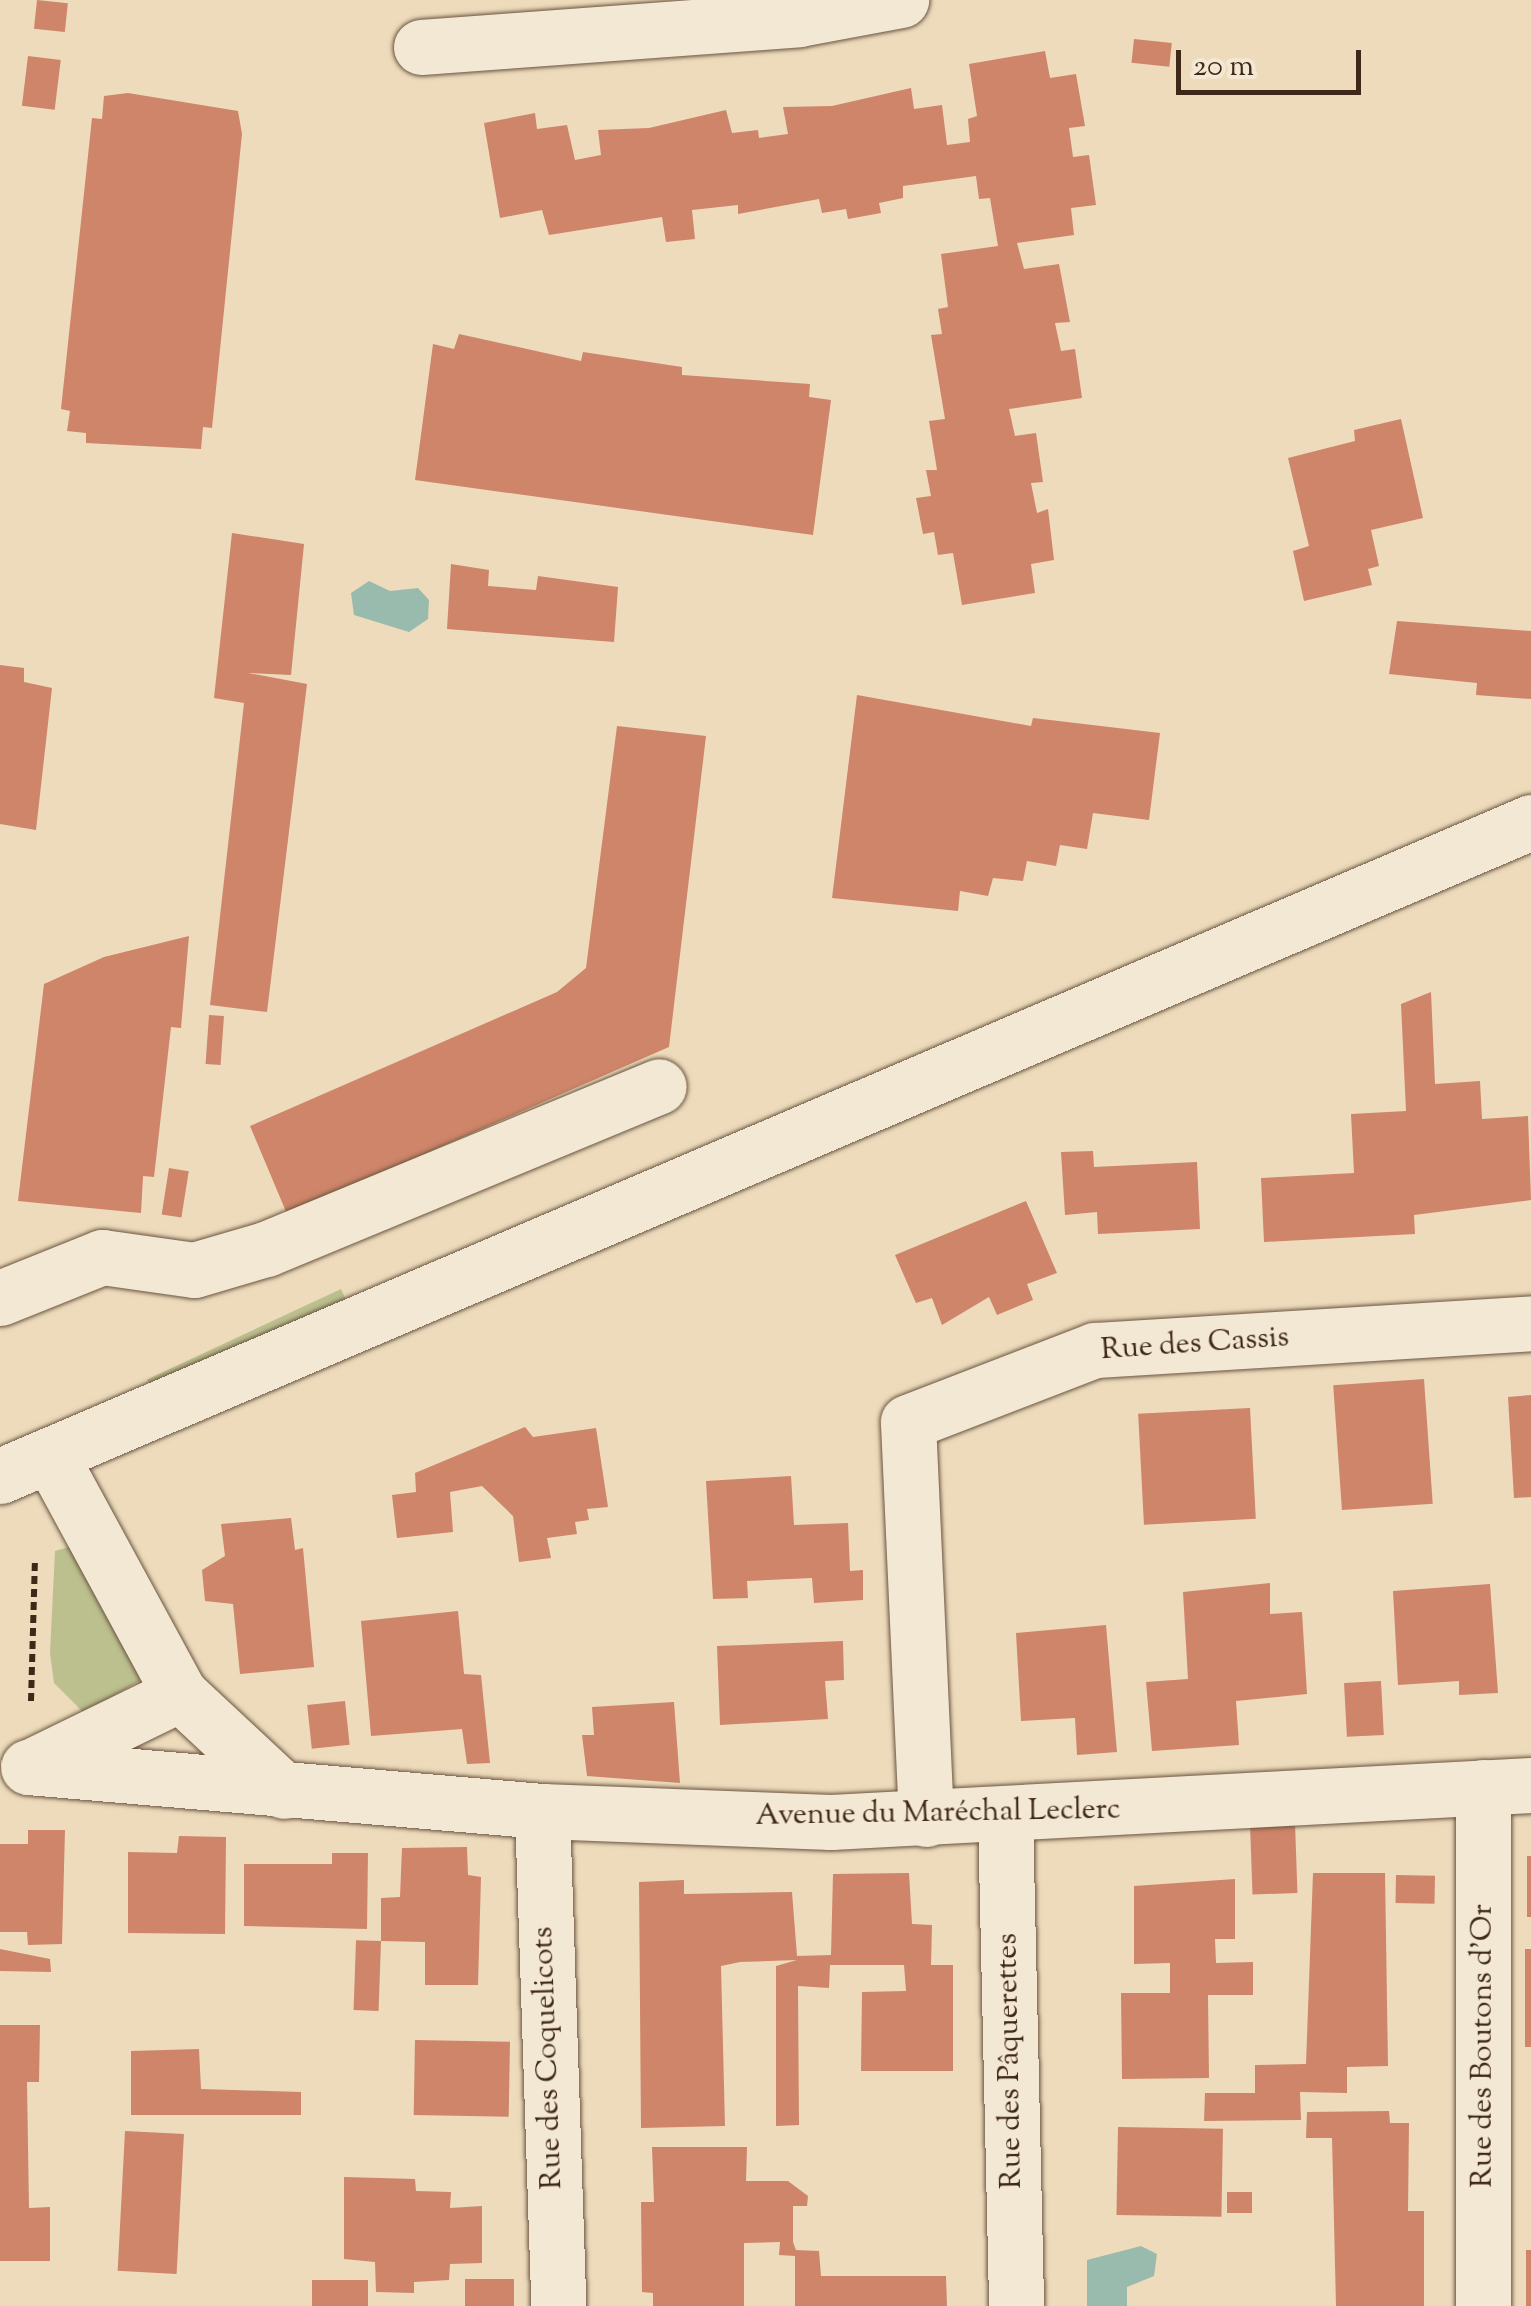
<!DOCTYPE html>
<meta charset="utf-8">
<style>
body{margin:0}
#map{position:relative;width:1531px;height:2306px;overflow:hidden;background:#eddbbc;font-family:"Sorts Mill Goudy",serif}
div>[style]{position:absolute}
.green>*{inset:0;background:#bcbf8e;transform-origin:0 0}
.water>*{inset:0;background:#99bbae}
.building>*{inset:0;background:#ce8569;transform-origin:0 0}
.path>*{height:6px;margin-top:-3px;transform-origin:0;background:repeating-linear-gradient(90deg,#3f2817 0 8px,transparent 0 13px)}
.roads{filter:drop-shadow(0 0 2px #6a5540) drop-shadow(0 0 2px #6a5540)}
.minor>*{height:55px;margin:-27.5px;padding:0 27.5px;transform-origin:27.5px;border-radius:27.5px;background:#f3e8d3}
span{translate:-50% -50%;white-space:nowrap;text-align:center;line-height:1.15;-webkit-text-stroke:8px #f3e8d3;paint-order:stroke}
.street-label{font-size:30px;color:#3f2817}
.scale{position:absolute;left:1176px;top:50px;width:185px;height:45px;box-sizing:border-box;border:5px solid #3f2817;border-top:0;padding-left:12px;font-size:30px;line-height:35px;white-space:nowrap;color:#3f2817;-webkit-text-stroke:8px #f3e8d3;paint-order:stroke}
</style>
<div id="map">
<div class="green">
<i style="left:341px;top:1289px;width:21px;height:214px;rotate:65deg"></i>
<i style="clip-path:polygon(86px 1542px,140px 1653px,139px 1681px,84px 1713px,54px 1683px,50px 1653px,55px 1551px)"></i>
</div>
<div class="water">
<i style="clip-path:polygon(369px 581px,390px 591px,418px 588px,429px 600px,428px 619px,409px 632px,354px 615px,351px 593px)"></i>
<i style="clip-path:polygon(1141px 2246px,1157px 2254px,1154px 2276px,1127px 2287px,1127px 2306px,1087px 2306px,1087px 2260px)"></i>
</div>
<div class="building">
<i style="left:37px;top:0;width:31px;height:29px;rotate:6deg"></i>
<i style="left:1134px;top:39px;width:38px;height:24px;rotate:6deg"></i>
<i style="clip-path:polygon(1045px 51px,1050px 78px,1076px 74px,1085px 126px,1069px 128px,1073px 157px,1089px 155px,1096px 205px,1071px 208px,1074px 235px,1017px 243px,1024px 269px,1059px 264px,1070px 322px,1055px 323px,1061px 351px,1075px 349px,1082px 398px,1009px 409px,1015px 436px,1036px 433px,1043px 482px,1031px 483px,1037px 513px,1048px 509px,1054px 560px,1031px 564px,1035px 593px,962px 605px,953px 553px,938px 555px,934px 532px,923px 534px,916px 498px,931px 496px,926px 470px,937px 470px,929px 421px,945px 419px,931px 335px,942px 334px,938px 309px,948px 307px,941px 254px,998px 246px,990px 198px,979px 199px,976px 176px,903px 186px,903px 198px,879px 203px,881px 213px,848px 219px,846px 209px,822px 213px,819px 199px,738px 214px,738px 205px,692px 210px,695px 239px,666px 242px,662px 217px,549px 235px,542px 210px,500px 218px,484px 123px,535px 113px,537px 129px,567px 125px,575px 160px,601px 155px,598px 130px,649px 128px,726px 110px,732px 133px,758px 130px,759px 138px,788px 134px,783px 107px,832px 106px,911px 88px,914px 109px,942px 105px,947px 145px,970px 142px,968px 119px,977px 116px,969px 64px)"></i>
<i style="left:28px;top:56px;width:33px;height:50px;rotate:7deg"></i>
<i style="clip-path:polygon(128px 93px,238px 111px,242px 134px,212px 428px,203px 427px,201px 449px,86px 443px,86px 433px,67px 431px,70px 411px,61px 409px,92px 118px,102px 119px,104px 96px)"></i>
<i style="clip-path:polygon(459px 334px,581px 361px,583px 352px,682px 367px,682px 375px,810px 384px,809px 397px,831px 400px,813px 535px,415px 480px,433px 344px,454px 349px)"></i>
<i style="clip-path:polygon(1401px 419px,1423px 518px,1371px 530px,1379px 566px,1368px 569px,1372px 585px,1304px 601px,1293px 551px,1309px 546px,1288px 458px,1355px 441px,1354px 430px)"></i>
<i style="clip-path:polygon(232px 533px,304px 544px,291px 675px,248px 673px,307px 684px,267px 1012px,210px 1005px,244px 703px,214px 698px)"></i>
<i style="clip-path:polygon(451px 564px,489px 570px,488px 586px,536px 590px,538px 576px,618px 587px,614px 642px,447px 629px)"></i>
<i style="clip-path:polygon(1397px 621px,1531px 631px,1531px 699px,1476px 695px,1477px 683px,1389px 674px)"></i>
<i style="clip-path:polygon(0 665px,24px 668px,24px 682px,52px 688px,36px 830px,0 824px)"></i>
<i style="clip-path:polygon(857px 695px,1031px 726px,1033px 718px,1160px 733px,1149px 820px,1093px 813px,1087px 849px,1060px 845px,1056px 866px,1027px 861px,1023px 881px,993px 878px,988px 896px,960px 891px,958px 911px,832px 898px)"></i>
<i style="clip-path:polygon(617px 726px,706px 736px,669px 1047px,287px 1214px,250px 1126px,557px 992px,586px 968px)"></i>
<i style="clip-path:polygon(189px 936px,181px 1028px,171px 1027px,154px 1177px,143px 1176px,141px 1213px,18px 1201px,44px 984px,104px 957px)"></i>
<i style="clip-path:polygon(1431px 992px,1435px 1084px,1480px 1081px,1482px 1119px,1528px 1116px,1531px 1200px,1414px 1215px,1415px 1234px,1264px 1242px,1261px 1178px,1354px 1173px,1351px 1114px,1406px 1111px,1401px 1004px)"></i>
<i style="left:209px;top:1015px;width:15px;height:49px;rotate:4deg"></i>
<i style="clip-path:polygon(1093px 1151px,1094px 1167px,1197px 1162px,1200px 1229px,1098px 1234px,1097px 1212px,1065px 1215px,1061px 1152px)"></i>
<i style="left:169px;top:1168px;width:20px;height:47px;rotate:9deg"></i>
<i style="clip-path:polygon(1026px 1201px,1057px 1273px,1027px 1284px,1033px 1300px,997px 1315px,989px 1297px,942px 1325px,932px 1298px,916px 1303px,895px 1255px)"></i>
<i style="left:1424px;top:1379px;width:125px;height:91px;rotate:86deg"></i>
<i style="clip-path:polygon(1531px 1395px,1531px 1497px,1514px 1498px,1508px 1397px)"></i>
<i style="left:1250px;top:1408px;width:111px;height:112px;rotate:87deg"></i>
<i style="clip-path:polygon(525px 1427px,533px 1437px,596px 1428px,608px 1507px,587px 1509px,589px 1520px,575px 1522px,577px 1534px,547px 1538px,551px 1558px,519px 1562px,513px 1516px,482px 1486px,450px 1492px,453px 1532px,397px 1538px,392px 1495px,416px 1492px,415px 1473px)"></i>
<i style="clip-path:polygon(791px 1476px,794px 1525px,848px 1523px,850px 1571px,863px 1570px,863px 1600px,814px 1603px,812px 1578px,747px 1581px,748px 1598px,713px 1599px,706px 1481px)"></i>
<i style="clip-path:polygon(291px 1518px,295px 1550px,303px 1548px,314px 1667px,240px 1674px,233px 1604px,205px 1601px,202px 1570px,225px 1556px,221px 1524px)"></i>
<i style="clip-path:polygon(1270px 1583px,1270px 1614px,1302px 1612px,1307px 1694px,1236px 1701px,1239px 1745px,1152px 1751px,1146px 1682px,1188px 1679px,1183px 1592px)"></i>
<i style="clip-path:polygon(1490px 1584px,1498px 1693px,1459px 1695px,1459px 1681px,1398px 1685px,1393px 1591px)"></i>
<i style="clip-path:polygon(458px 1611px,464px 1674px,481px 1675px,490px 1763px,467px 1764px,462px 1729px,371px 1736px,361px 1621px)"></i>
<i style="clip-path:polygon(1106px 1625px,1117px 1752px,1077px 1755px,1075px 1718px,1021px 1721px,1016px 1633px)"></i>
<i style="clip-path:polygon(843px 1641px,844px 1680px,825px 1681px,828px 1719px,720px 1725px,717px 1646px)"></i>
<i style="left:1381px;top:1681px;width:54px;height:37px;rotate:87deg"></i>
<i style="left:345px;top:1701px;width:44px;height:38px;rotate:84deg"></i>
<i style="clip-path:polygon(674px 1702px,680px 1783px,587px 1776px,582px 1735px,594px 1735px,592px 1707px)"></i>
<i style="left:1295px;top:1823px;width:70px;height:45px;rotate:88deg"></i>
<i style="clip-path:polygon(28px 1830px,65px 1830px,62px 1944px,28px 1945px,27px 1932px,0 1932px,0 1844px,28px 1844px)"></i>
<i style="clip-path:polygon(179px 1836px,226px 1837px,225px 1934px,128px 1933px,128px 1852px,177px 1853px)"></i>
<i style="clip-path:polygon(467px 1847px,468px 1875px,481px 1877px,478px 1985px,425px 1985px,425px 1942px,381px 1941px,381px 1898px,400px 1897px,402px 1848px)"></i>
<i style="clip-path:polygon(332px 1853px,368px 1853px,367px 1929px,244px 1926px,244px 1864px,332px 1864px)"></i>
<i style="left:1527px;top:1856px;width:4px;height:61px"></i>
<i style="clip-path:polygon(909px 1873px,912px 1924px,932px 1925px,931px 1965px,953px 1965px,953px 2071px,861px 2071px,862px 1992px,906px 1991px,904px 1965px,830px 1965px,829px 1988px,798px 1986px,799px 2125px,776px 2126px,776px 1966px,797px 1960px,740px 1962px,721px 1966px,725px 2126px,641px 2128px,639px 1882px,684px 1880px,684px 1894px,792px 1892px,797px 1956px,831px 1955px,833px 1874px)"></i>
<i style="clip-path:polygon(1313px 1873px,1385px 1873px,1388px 2066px,1347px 2067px,1347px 2093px,1300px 2092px,1301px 2120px,1204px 2121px,1205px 2093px,1255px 2093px,1255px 2065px,1306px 2064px)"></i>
<i style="left:1396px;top:1875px;width:39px;height:28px;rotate:1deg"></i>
<i style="clip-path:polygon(1235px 1879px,1235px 1939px,1215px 1939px,1216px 1963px,1253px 1962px,1253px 1995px,1208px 1995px,1209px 2078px,1122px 2079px,1121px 1993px,1170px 1993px,1170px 1963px,1134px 1964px,1134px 1886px)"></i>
<i style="left:381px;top:1941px;width:70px;height:25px;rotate:92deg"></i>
<i style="clip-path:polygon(0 1949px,50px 1959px,51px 1972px,0 1971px)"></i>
<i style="left:1525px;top:1949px;width:6px;height:98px"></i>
<i style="clip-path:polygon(0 2025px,40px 2025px,39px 2082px,27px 2082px,29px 2208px,50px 2207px,50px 2261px,0 2261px)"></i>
<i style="left:415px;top:2040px;width:95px;height:75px;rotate:1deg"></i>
<i style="clip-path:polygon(199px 2049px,201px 2089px,301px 2092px,301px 2115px,131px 2115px,131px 2051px)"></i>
<i style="clip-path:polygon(1389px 2111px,1390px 2123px,1409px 2123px,1408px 2211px,1424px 2211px,1424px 2306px,1336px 2306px,1332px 2138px,1306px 2138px,1307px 2112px)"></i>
<i style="left:1118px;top:2127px;width:105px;height:88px;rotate:1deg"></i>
<i style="left:125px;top:2131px;width:59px;height:140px;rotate:3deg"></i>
<i style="clip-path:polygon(652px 2147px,747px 2147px,746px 2181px,788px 2181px,808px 2196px,807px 2206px,793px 2206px,793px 2242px,796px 2250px,819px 2251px,821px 2276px,946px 2276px,947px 2306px,795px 2306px,795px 2256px,779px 2255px,780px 2242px,744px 2243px,744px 2306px,653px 2306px,653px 2293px,642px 2292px,641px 2202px,654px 2202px)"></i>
<i style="clip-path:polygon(344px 2177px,415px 2179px,416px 2191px,451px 2192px,450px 2208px,482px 2206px,482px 2263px,450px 2264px,449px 2280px,414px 2282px,414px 2293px,376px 2292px,375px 2262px,344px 2259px)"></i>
<i style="left:1227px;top:2192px;width:25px;height:21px"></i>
<i style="left:1526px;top:2250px;width:5px;height:56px"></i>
<i style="left:465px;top:2279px;width:49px;height:27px"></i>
<i style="left:368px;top:2280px;width:26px;height:56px;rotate:90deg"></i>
</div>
<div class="path">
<i style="left:31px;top:1701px;width:142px;rotate:-88.4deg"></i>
</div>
<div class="roads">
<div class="minor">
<i style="left:421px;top:47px;width:379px;rotate:-4.2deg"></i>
<i style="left:799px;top:19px;width:104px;rotate:-10.6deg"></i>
<i style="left:0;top:1298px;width:110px;rotate:-21.9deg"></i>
<i style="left:102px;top:1257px;width:93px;rotate:8deg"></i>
<i style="left:194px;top:1270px;width:75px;rotate:-16.3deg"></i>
<i style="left:266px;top:1249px;width:425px;rotate:-22.5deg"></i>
<i style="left:50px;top:1455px;width:272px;rotate:61.5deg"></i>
<i style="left:180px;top:1694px;width:142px;rotate:43deg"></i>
<i style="left:0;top:1476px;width:1665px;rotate:-23.13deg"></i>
<i style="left:28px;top:1767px;width:516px;rotate:4.89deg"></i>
<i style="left:542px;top:1811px;width:289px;rotate:2.2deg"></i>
<i style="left:831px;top:1822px;width:701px;rotate:-3.03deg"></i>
<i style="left:30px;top:1767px;width:167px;rotate:-26deg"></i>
<i style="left:542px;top:1811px;width:495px;rotate:88.1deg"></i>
<i style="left:1005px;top:1816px;width:490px;rotate:88.7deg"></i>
<i style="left:926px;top:1819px;width:397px;rotate:-92.6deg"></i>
<i style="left:908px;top:1422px;width:200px;rotate:-21.1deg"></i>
<i style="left:1095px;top:1350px;width:437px;rotate:-3.5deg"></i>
<i style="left:1483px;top:2306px;width:519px;rotate:-90deg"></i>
</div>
</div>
<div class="street-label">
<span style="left:1195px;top:1345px;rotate:-4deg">Rue des Cassis</span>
<span style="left:938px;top:1814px;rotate:-1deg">Avenue du Maréchal Leclerc</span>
<span style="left:1484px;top:2046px;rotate:-90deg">Rue des Boutons d'Or</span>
<span style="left:549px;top:2058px;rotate:-92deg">Rue des Coquelicots</span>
<span style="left:1011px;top:2061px;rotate:-91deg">Rue des Pâquerettes</span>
</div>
<div class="scale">20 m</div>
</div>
